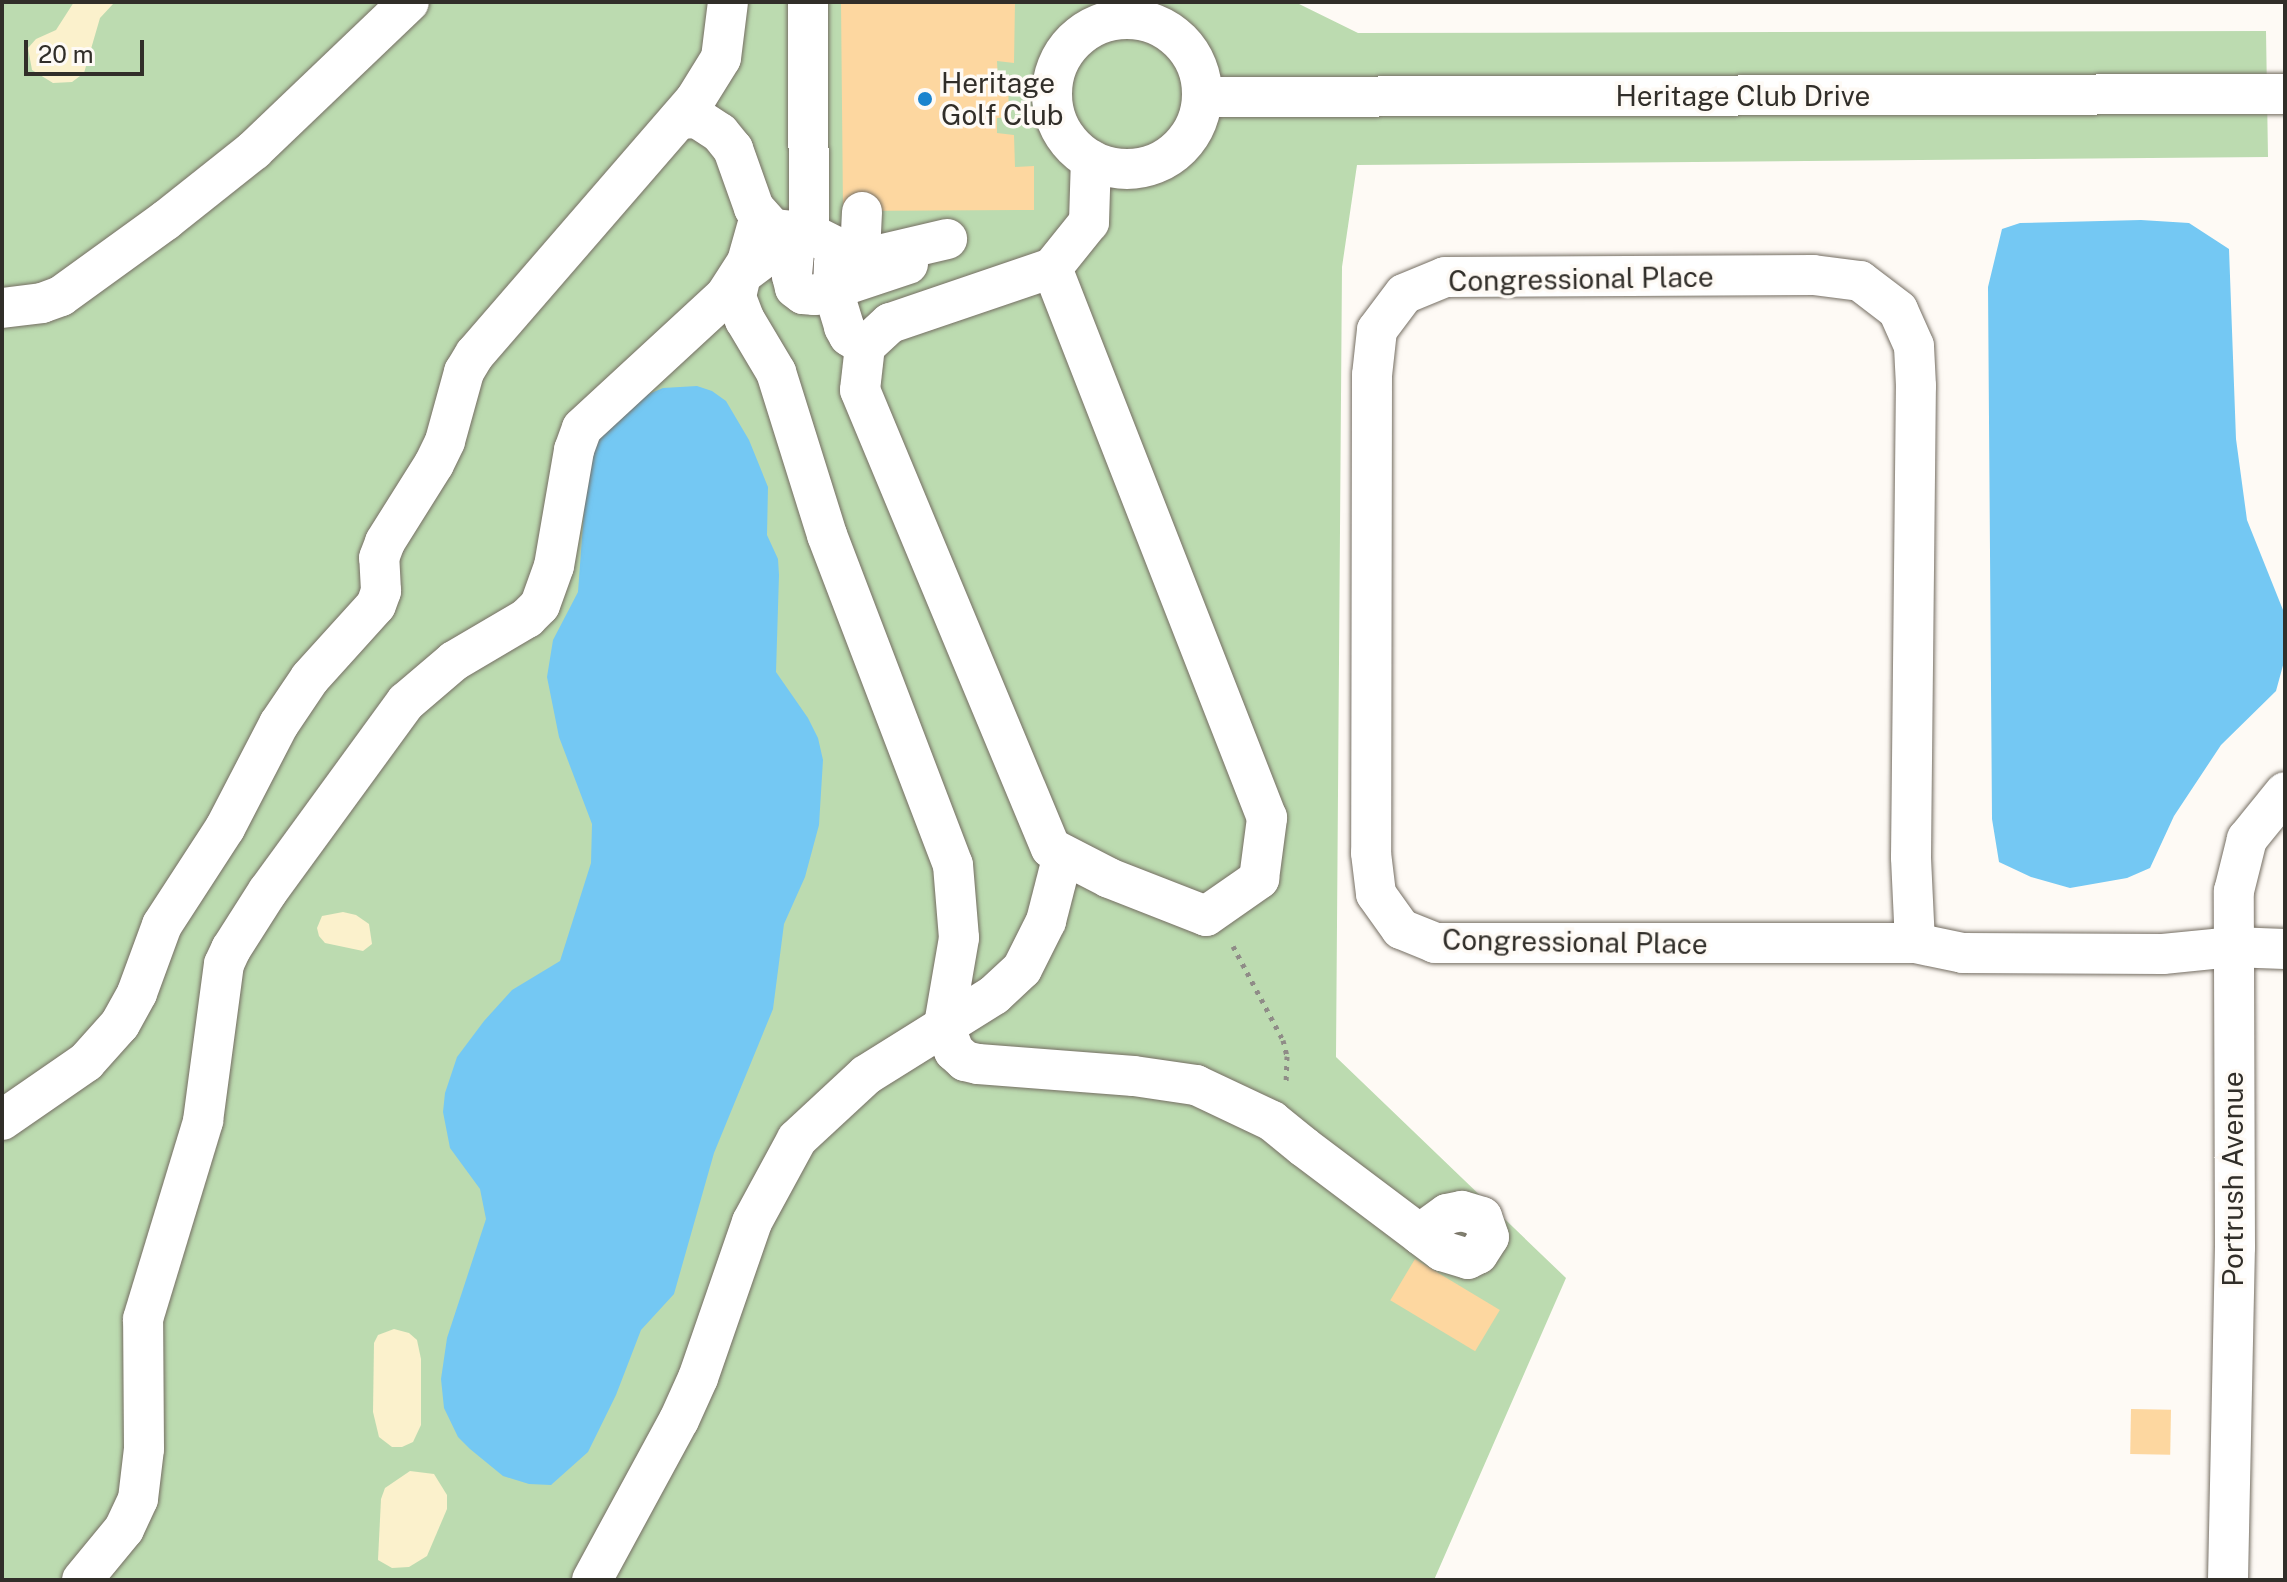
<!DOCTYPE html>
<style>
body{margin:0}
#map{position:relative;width:2287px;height:1582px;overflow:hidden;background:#fefaf5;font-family:"Public Sans",sans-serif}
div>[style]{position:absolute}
.green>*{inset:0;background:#bcdbb0}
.sand>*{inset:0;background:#fbf1cc}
.water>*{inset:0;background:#74c8f3}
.building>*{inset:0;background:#fdd7a0;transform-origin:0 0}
.path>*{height:5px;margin-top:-2.5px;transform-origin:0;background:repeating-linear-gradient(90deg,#8f8c87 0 4px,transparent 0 10px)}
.roads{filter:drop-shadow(0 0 2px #756e63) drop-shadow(0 0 2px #756e63)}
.minor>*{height:40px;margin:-20px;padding:0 20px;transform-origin:20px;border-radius:20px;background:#fff}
.minor>.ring{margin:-20px;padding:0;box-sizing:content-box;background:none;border:40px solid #fff;border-radius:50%}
.dots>*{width:22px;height:22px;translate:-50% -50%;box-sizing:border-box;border:4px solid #fefaf5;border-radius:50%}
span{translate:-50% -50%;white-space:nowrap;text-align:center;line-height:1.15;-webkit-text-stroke:7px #fefaf5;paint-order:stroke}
.poi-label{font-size:28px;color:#312e29}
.left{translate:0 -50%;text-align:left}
.street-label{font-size:28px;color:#312e29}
.frame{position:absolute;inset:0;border:4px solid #312e29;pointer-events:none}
.scale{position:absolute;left:24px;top:40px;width:120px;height:36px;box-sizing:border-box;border:4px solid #312e29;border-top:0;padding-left:10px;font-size:24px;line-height:28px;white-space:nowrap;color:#312e29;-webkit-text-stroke:6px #fefaf5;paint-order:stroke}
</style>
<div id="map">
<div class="green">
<i style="clip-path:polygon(2px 2px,1295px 2px,1358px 33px,2266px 31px,2268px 157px,1357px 165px,1342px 267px,1336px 1057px,1566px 1278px,1434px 1580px,2px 1580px)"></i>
</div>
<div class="sand">
<i style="clip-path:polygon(74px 2px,127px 2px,113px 4px,100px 18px,84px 73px,72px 82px,53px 83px,32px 70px,28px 48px,36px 39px,56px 30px)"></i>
<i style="clip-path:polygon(343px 912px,356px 915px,369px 924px,372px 944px,363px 951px,325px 943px,319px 936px,317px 928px,322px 916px)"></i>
<i style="clip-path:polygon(394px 1329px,409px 1333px,417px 1340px,421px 1359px,421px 1425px,413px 1442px,402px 1447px,392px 1447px,379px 1437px,373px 1412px,374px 1343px,378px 1335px)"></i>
<i style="clip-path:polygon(410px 1471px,434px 1474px,447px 1495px,447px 1509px,427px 1556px,409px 1567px,392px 1568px,378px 1560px,381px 1499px,385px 1488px)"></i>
</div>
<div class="water">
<i style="clip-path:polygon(2141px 220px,2189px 223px,2229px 249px,2236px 439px,2247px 520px,2285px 615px,2285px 658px,2276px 691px,2221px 745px,2174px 816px,2150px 868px,2127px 878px,2070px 888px,2031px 877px,1999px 862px,1992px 819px,1988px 287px,2002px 229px,2020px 223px)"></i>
<i style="clip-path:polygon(697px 386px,712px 391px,726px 401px,749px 440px,768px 487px,767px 535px,778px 559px,779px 575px,776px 672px,808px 718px,818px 738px,823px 760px,819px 825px,805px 877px,784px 924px,773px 1009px,714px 1153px,674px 1294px,641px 1330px,616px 1395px,588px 1452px,551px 1485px,529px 1484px,503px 1476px,470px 1449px,458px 1437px,444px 1408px,441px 1379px,447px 1338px,486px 1219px,480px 1189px,450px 1148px,443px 1112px,445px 1093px,457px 1057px,484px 1021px,512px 990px,560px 961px,591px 863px,592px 824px,559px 737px,547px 677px,553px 640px,578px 592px,587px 470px,596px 439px,644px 396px,663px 388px)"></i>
</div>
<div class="building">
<i style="clip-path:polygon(841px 2px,1015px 2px,1014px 63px,997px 61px,998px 81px,1008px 81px,1009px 117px,997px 118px,997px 133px,1014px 135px,1015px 167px,1034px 166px,1034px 210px,843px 211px)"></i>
<i style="left:1415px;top:1259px;width:99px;height:48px;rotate:31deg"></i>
<i style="left:2131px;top:1409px;width:40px;height:45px;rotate:1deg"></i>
</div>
<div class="path">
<i style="left:1233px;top:946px;width:106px;rotate:62deg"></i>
<i style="left:1283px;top:1040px;width:16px;rotate:76deg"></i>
<i style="left:1287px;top:1056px;width:27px;rotate:92deg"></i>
</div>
<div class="roads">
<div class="minor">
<i style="left:808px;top:2px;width:231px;rotate:89.8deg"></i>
<i class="ring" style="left:1052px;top:19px;width:110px;height:110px"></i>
<i style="left:1202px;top:97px;width:1083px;rotate:-0.16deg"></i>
<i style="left:679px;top:119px;width:18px;rotate:-3deg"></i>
<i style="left:697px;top:118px;width:27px;rotate:33deg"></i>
<i style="left:720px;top:133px;width:21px;rotate:51deg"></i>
<i style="left:733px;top:149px;width:63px;rotate:70.4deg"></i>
<i style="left:754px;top:208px;width:28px;rotate:48deg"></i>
<i style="left:773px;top:229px;width:36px;rotate:6deg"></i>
<i style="left:809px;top:233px;width:30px;rotate:27deg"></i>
<i style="left:836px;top:247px;width:44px;rotate:10.5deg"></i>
<i style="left:879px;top:255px;width:70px;rotate:-13.2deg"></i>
<i style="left:809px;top:233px;width:45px;rotate:152.3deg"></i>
<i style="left:769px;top:254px;width:35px;rotate:143deg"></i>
<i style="left:741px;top:275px;width:23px;rotate:103deg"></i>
<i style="left:736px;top:297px;width:25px;rotate:69deg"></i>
<i style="left:745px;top:320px;width:61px;rotate:59.2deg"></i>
<i style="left:776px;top:372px;width:171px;rotate:72.6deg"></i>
<i style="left:827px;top:535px;width:353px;rotate:69.1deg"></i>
<i style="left:953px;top:865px;width:73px;rotate:85.3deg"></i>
<i style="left:959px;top:938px;width:88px;rotate:99.8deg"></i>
<i style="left:944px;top:1025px;width:28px;rotate:69deg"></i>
<i style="left:954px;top:1051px;width:15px;rotate:42deg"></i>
<i style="left:965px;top:1061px;width:13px;rotate:13deg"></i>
<i style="left:978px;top:1064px;width:156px;rotate:4.4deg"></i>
<i style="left:1134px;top:1076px;width:63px;rotate:8.3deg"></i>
<i style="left:1196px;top:1085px;width:84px;rotate:25.3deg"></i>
<i style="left:1272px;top:1121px;width:41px;rotate:39.1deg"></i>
<i style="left:1304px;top:1147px;width:148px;rotate:37deg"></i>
<i style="left:1422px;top:1236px;width:25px;rotate:37deg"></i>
<i style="left:1442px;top:1251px;width:27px;rotate:17deg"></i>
<i style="left:1468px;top:1259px;width:11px;rotate:-27deg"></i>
<i style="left:1478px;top:1254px;width:20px;rotate:-57deg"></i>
<i style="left:1489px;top:1237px;width:21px;rotate:-109deg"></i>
<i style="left:1482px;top:1217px;width:21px;rotate:-163deg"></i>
<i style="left:1462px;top:1211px;width:15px;rotate:169deg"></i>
<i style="left:1447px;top:1214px;width:34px;rotate:144deg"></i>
<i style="left:795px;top:241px;width:35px;rotate:95deg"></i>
<i style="left:792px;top:276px;width:12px;rotate:76deg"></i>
<i style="left:795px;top:288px;width:10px;rotate:37deg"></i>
<i style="left:803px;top:294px;width:12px;rotate:5deg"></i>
<i style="left:815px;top:295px;width:98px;rotate:-18.4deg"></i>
<i style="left:860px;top:253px;width:41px;rotate:-87.2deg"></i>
<i style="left:834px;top:262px;width:28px;rotate:92deg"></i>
<i style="left:833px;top:290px;width:39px;rotate:73deg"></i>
<i style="left:844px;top:327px;width:10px;rotate:61deg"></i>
<i style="left:849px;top:336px;width:19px;rotate:32deg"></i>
<i style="left:1052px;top:268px;width:171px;rotate:161.2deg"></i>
<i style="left:890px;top:323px;width:34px;rotate:137deg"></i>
<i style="left:865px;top:346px;width:44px;rotate:96.5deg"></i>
<i style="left:860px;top:390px;width:496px;rotate:67.4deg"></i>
<i style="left:1051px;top:848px;width:65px;rotate:27.3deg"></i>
<i style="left:1109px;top:878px;width:104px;rotate:21.4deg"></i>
<i style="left:1206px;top:916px;width:65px;rotate:-34.9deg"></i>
<i style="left:1259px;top:879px;width:62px;rotate:-82.5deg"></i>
<i style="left:1267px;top:818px;width:591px;rotate:-111.35deg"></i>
<i style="left:1052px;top:268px;width:59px;rotate:-51.2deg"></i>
<i style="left:1089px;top:222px;width:62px;rotate:-88.2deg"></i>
<i style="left:2px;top:308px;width:40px;rotate:-7.1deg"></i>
<i style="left:42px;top:303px;width:20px;rotate:-20deg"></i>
<i style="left:61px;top:296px;width:130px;rotate:-35.9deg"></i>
<i style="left:166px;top:220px;width:112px;rotate:-38.5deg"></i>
<i style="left:254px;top:150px;width:214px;rotate:-43.7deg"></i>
<i style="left:1915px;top:943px;width:86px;rotate:-92.7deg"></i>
<i style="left:1911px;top:857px;width:471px;rotate:-89.4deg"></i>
<i style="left:1916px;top:386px;width:40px;rotate:-92.9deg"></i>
<i style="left:1914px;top:346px;width:39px;rotate:-114deg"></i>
<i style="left:1898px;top:310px;width:48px;rotate:-142.7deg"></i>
<i style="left:1860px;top:281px;width:47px;rotate:-172.7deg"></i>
<i style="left:1813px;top:275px;width:368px;rotate:179.7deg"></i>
<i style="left:1445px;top:277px;width:44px;rotate:157.5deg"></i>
<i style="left:1404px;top:294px;width:45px;rotate:126.9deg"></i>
<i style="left:1377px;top:330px;width:45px;rotate:96.3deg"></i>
<i style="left:1372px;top:375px;width:478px;rotate:90.1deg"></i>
<i style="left:1371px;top:853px;width:41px;rotate:83deg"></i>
<i style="left:1376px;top:894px;width:43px;rotate:54.5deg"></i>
<i style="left:1401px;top:929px;width:37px;rotate:22deg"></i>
<i style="left:1435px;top:943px;width:480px"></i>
<i style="left:1915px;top:943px;width:49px;rotate:11.8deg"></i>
<i style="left:1963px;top:953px;width:200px;rotate:0.3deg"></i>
<i style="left:2163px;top:954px;width:69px;rotate:-5.8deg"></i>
<i style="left:2232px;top:947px;width:53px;rotate:2.2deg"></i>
<i style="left:2px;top:1120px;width:102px;rotate:-34.6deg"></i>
<i style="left:86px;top:1062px;width:51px;rotate:-48.2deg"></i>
<i style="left:120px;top:1024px;width:35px;rotate:-61deg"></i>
<i style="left:137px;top:993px;width:72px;rotate:-69.8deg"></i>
<i style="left:162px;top:925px;width:116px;rotate:-57deg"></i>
<i style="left:225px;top:828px;width:117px;rotate:-62.6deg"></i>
<i style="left:279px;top:724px;width:55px;rotate:-56deg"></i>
<i style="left:310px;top:678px;width:98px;rotate:-47.9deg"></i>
<i style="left:376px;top:605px;width:15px;rotate:-70deg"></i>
<i style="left:381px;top:591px;width:33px;rotate:-93deg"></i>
<i style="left:379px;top:558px;width:17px;rotate:-69deg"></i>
<i style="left:385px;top:542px;width:92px;rotate:-57.9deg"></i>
<i style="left:434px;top:464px;width:25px;rotate:-64deg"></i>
<i style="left:445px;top:441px;width:72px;rotate:-74.6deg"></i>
<i style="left:464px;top:372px;width:21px;rotate:-59deg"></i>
<i style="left:475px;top:354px;width:336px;rotate:-49.1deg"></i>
<i style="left:695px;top:100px;width:49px;rotate:-58.2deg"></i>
<i style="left:721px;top:58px;width:56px;rotate:-82.9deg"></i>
<i style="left:82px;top:1580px;width:66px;rotate:-50.5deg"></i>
<i style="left:124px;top:1529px;width:33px;rotate:-65deg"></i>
<i style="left:138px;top:1499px;width:50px;rotate:-83.2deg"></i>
<i style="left:144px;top:1449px;width:130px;rotate:-90.4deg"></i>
<i style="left:143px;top:1319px;width:207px;rotate:-73.1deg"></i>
<i style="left:203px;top:1121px;width:158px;rotate:-82.4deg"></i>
<i style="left:224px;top:964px;width:17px;rotate:-65deg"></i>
<i style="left:231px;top:949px;width:69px;rotate:-57.5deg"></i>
<i style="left:268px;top:891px;width:234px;rotate:-53.9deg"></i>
<i style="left:406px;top:702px;width:63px;rotate:-40.5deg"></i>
<i style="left:454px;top:661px;width:85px;rotate:-30.5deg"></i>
<i style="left:527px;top:618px;width:18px;rotate:-45deg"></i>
<i style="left:540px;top:605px;width:41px;rotate:-70.3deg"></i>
<i style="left:554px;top:566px;width:118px;rotate:-80.2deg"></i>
<i style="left:574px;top:450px;width:23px;rotate:-70deg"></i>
<i style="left:582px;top:428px;width:195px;rotate:-42.7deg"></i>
<i style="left:725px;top:296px;width:40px;rotate:-57.1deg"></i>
<i style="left:747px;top:262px;width:48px;rotate:-74.2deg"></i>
<i style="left:592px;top:1580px;width:182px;rotate:-61.5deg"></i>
<i style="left:679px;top:1420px;width:46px;rotate:-65.7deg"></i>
<i style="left:698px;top:1378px;width:165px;rotate:-70.9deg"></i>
<i style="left:752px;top:1222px;width:94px;rotate:-61.5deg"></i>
<i style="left:797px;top:1139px;width:94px;rotate:-42.8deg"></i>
<i style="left:866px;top:1075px;width:151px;rotate:-32deg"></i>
<i style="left:994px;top:995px;width:38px;rotate:-43deg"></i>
<i style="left:1022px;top:969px;width:54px;rotate:-63.4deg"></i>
<i style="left:1046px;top:921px;width:68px;rotate:-75.6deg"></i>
<i style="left:2228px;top:1580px;width:333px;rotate:-88.8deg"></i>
<i style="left:2235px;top:1247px;width:356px;rotate:-90.2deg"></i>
<i style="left:2234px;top:891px;width:54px;rotate:-76deg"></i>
<i style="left:2247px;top:839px;width:60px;rotate:-51deg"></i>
</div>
</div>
<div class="dots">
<i style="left:925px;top:99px;background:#1b84ce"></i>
</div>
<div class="poi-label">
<span class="left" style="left:941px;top:99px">Heritage<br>Golf Club</span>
</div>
<div class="street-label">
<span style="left:1743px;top:96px">Heritage Club Drive</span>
<span style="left:1581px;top:279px;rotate:-1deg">Congressional Place</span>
<span style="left:1575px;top:942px;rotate:1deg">Congressional Place</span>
<span style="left:2233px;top:1179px;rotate:-90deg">Portrush Avenue</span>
</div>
<div class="frame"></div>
<div class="scale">20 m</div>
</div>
